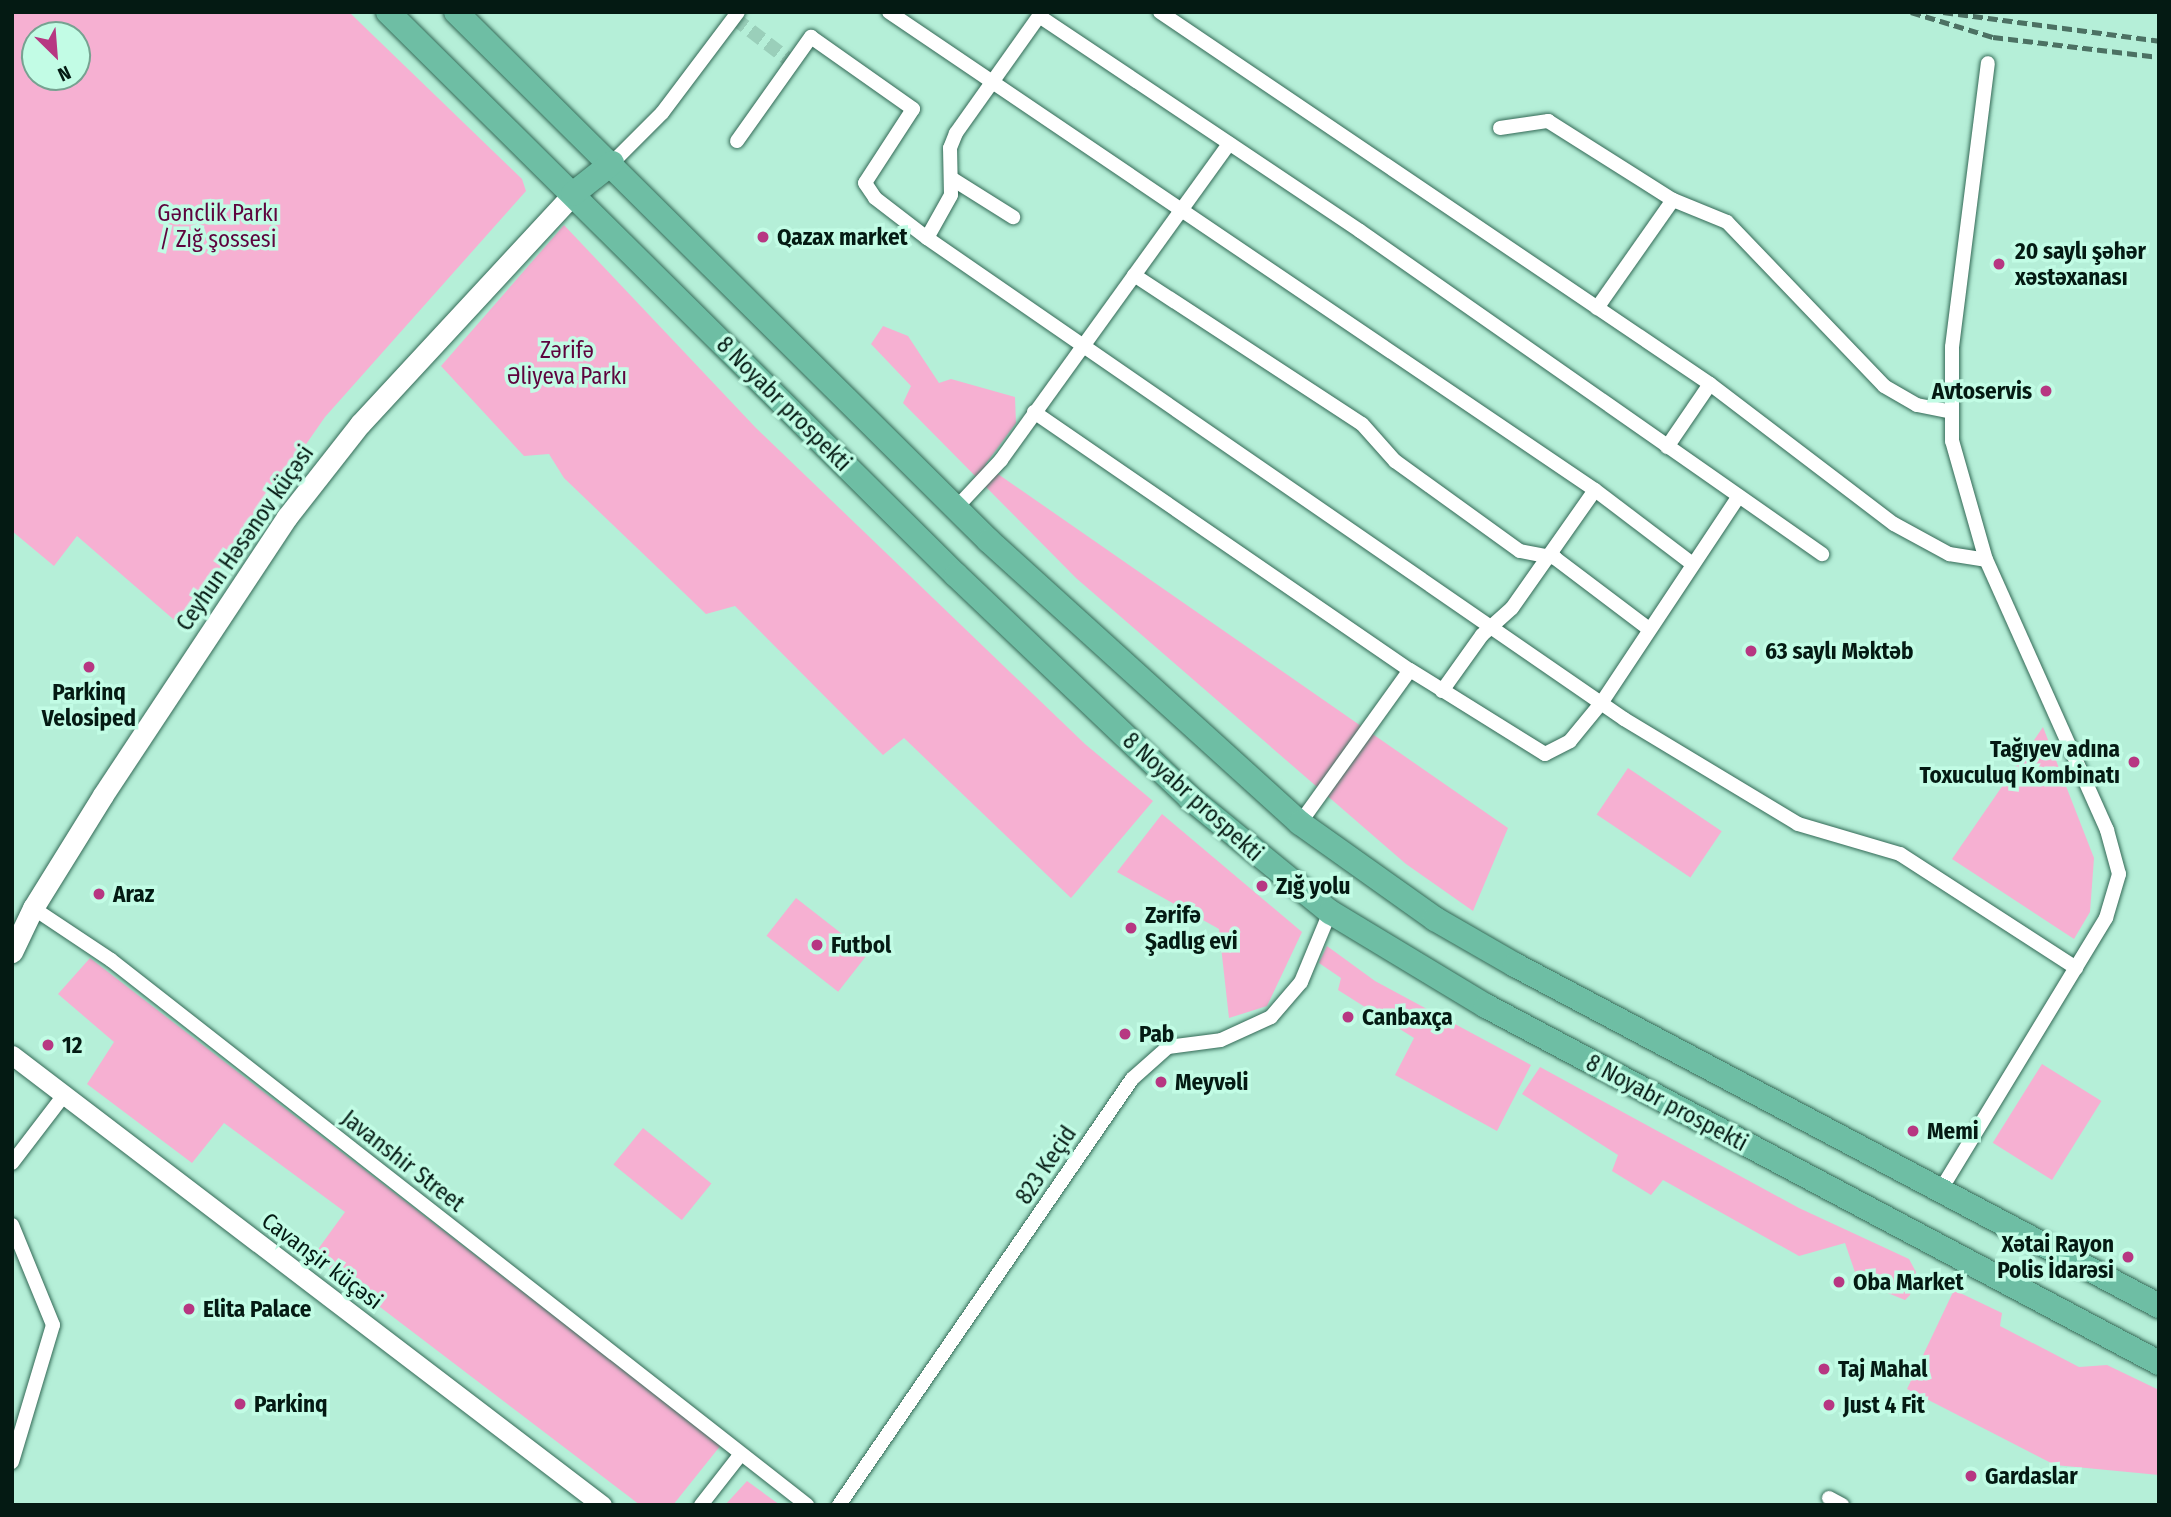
<!DOCTYPE html>
<meta charset="utf-8">
<style>
body{margin:0}
#map{position:relative;width:2171px;height:1517px;overflow:hidden;background:#b5efd8;font-family:"Fira Sans Condensed",sans-serif}
div>[style]{position:absolute}
.green>*{inset:0;background:#f6b0d2;transform-origin:0 0}
.minor-tunnel>*{height:14px;margin-top:-7px;transform-origin:0;background:repeating-linear-gradient(90deg,#9acfba 0 14px,transparent 0 21px)}
.roads{filter:drop-shadow(0 0 2px #336956) drop-shadow(0 0 2px #336956)}
.minor>*{height:14px;margin:-7px;padding:0 7px;transform-origin:7px;border-radius:7px;background:#fff}
.tertiary>*{height:19px;margin:-9.5px;padding:0 9.5px;transform-origin:9.5px;border-radius:9.5px;background:#fff}
.secondary>*{height:21px;margin:-10.5px;padding:0 10.5px;transform-origin:10.5px;border-radius:10.5px;background:#fff}
.trunk>*{height:24px;margin:-12px;padding:0 12px;transform-origin:12px;border-radius:12px;background:#6ebea4}
.rail>*{height:5px;margin-top:-2.5px;transform-origin:0;background:repeating-linear-gradient(90deg,#4c7163 0 10px,transparent 0 15px)}
.dots>*{width:19px;height:19px;translate:-50% -50%;box-sizing:border-box;border:4px solid #c2fce5;border-radius:50%}
span{translate:-50% -50%;white-space:nowrap;text-align:center;line-height:1.15;-webkit-text-stroke:7px #c2fce5;paint-order:stroke}
.park-label{font-size:23px;color:#5e043e}
.poi-label{font-size:23px;color:#041a13;font-weight:700}
.left{translate:0 -50%;text-align:left}
.right{translate:-100% -50%;text-align:right}
.street-label{font-size:23px;color:#041a13}
.frame{position:absolute;inset:0;border:14px solid #041a13;pointer-events:none}
.north{position:absolute;left:21px;top:21px;width:70px;height:70px;box-sizing:border-box;background:#c2fce5;border:2px solid #76a291;border-radius:50%;rotate:155deg;font-size:19px;font-weight:700;line-height:28px;text-align:center;color:#041a13}
.north::after{content:'';display:block;margin:auto;width:24px;height:32px;background:#b73782;clip-path:polygon(50% 0,100% 100%,50% 72%,0 100%)}
</style>
<div id="map">
<div class="green">
<i style="clip-path:polygon(evenodd,12px 12px,349px 12px,522px 179px,526px 191px,325px 417px,180px 625px,77px 536px,54px 566px,12px 531px,12px 12px,77px 35px,77px 77px,35px 77px,35px 35px,77px 35px)"></i>
<i style="clip-path:polygon(564px 225px,756px 428px,1085px 744px,1153px 801px,1071px 898px,904px 738px,883px 755px,735px 606px,706px 614px,564px 478px,549px 454px,524px 456px,441px 366px)"></i>
<i style="clip-path:polygon(883px 326px,908px 336px,939px 383px,951px 379px,1015px 397px,1016px 423px,985px 465px,1508px 828px,1473px 911px,1406px 864px,1076px 578px,903px 403px,911px 386px,871px 344px)"></i>
<i style="clip-path:polygon(2043px 727px,2094px 858px,2090px 912px,2074px 939px,1952px 859px)"></i>
<i style="left:1628px;top:768px;width:113px;height:56px;rotate:34deg"></i>
<i style="clip-path:polygon(1162px 814px,1302px 932px,1267px 1006px,1229px 1018px,1219px 929px,1117px 872px)"></i>
<i style="left:796px;top:898px;width:91px;height:48px;rotate:38deg"></i>
<i style="clip-path:polygon(1327px 946px,1375px 981px,1531px 1065px,1497px 1131px,1395px 1075px,1414px 1038px,1338px 990px,1341px 978px,1319px 963px)"></i>
<i style="clip-path:polygon(90px 958px,721px 1445px,673px 1505px,640px 1505px,313px 1256px,345px 1212px,224px 1123px,192px 1163px,87px 1084px,114px 1042px,58px 994px)"></i>
<i style="left:2042px;top:1064px;width:70px;height:93px;rotate:32deg"></i>
<i style="clip-path:polygon(1540px 1067px,1799px 1208px,1909px 1259px,1916px 1272px,1910px 1295px,1905px 1300px,1858px 1281px,1845px 1243px,1799px 1256px,1663px 1180px,1651px 1195px,1612px 1171px,1618px 1155px,1522px 1094px)"></i>
<i style="left:643px;top:1128px;width:88px;height:47px;rotate:39deg"></i>
<i style="clip-path:polygon(1954px 1290px,2002px 1313px,2000px 1326px,2079px 1367px,2107px 1365px,2159px 1390px,2159px 1475px,2055px 1465px,1907px 1389px)"></i>
<i style="clip-path:polygon(747px 1481px,780px 1505px,725px 1505px)"></i>
</div>
<div class="minor-tunnel">
<i style="left:734px;top:18px;width:74px;rotate:37.3deg"></i>
</div>
<div class="roads">
<div class="minor">
<i style="left:889px;top:12px;width:853px;rotate:34.1deg"></i>
<i style="left:1595px;top:490px;width:121px;rotate:37.2deg"></i>
<i style="left:1160px;top:12px;width:664px;rotate:34.07deg"></i>
<i style="left:1710px;top:384px;width:231px;rotate:37.3deg"></i>
<i style="left:1894px;top:524px;width:63px;rotate:28.6deg"></i>
<i style="left:1949px;top:554px;width:37px;rotate:9deg"></i>
<i style="left:1039px;top:16px;width:386px;rotate:33.8deg"></i>
<i style="left:1360px;top:231px;width:564px;rotate:34.96deg"></i>
<i style="left:1500px;top:128px;width:49px;rotate:-8.3deg"></i>
<i style="left:1548px;top:121px;width:148px;rotate:32.3deg"></i>
<i style="left:1673px;top:200px;width:58px;rotate:22.2deg"></i>
<i style="left:1727px;top:222px;width:227px;rotate:46.2deg"></i>
<i style="left:1884px;top:386px;width:38px;rotate:30deg"></i>
<i style="left:1917px;top:405px;width:33px;rotate:11deg"></i>
<i style="left:737px;top:141px;width:128px;rotate:-54.6deg"></i>
<i style="left:811px;top:37px;width:125px;rotate:35.2deg"></i>
<i style="left:913px;top:109px;width:88px;rotate:123deg"></i>
<i style="left:865px;top:183px;width:18px;rotate:56deg"></i>
<i style="left:875px;top:198px;width:66px;rotate:37.6deg"></i>
<i style="left:927px;top:238px;width:847px;rotate:34.61deg"></i>
<i style="left:1624px;top:719px;width:203px;rotate:31.1deg"></i>
<i style="left:1798px;top:824px;width:106px;rotate:16.4deg"></i>
<i style="left:1900px;top:854px;width:210px;rotate:32.9deg"></i>
<i style="left:612px;top:163px;width:71px;rotate:-45deg"></i>
<i style="left:662px;top:113px;width:126px;rotate:-53deg"></i>
<i style="left:954px;top:180px;width:70px;rotate:32.1deg"></i>
<i style="left:927px;top:238px;width:49px;rotate:-60.8deg"></i>
<i style="left:951px;top:195px;width:47px;rotate:-91.2deg"></i>
<i style="left:950px;top:148px;width:16px;rotate:-68deg"></i>
<i style="left:956px;top:133px;width:148px;rotate:-54.6deg"></i>
<i style="left:1134px;top:275px;width:272px;rotate:33.2deg"></i>
<i style="left:1362px;top:424px;width:50px;rotate:48.3deg"></i>
<i style="left:1395px;top:461px;width:154px;rotate:35.8deg"></i>
<i style="left:1520px;top:551px;width:36px;rotate:11deg"></i>
<i style="left:1555px;top:558px;width:118px;rotate:37.1deg"></i>
<i style="left:1597px;top:308px;width:132px;rotate:-54.9deg"></i>
<i style="left:1034px;top:412px;width:456px;rotate:34.5deg"></i>
<i style="left:1410px;top:670px;width:159px;rotate:31.9deg"></i>
<i style="left:1545px;top:754px;width:28px;rotate:-27deg"></i>
<i style="left:1570px;top:741px;width:50px;rotate:-50.6deg"></i>
<i style="left:1602px;top:702px;width:247px;rotate:-56.4deg"></i>
<i style="left:1667px;top:447px;width:76px;rotate:-55.7deg"></i>
<i style="left:956px;top:508px;width:66px;rotate:-46.8deg"></i>
<i style="left:1001px;top:460px;width:390px;rotate:-54.2deg"></i>
<i style="left:1442px;top:691px;width:69px;rotate:-54.5deg"></i>
<i style="left:1482px;top:635px;width:40px;rotate:-42deg"></i>
<i style="left:1512px;top:608px;width:144px;rotate:-54.9deg"></i>
<i style="left:1300px;top:823px;width:188px;rotate:-54.3deg"></i>
<i style="left:33px;top:908px;width:94px;rotate:33.7deg"></i>
<i style="left:111px;top:960px;width:884px;rotate:38.06deg"></i>
<i style="left:12px;top:1163px;width:86px;rotate:-52.6deg"></i>
<i style="left:1940px;top:1191px;width:320px;rotate:-58.7deg"></i>
<i style="left:2106px;top:918px;width:46px;rotate:-73.5deg"></i>
<i style="left:2119px;top:874px;width:46px;rotate:-105.3deg"></i>
<i style="left:2107px;top:830px;width:296px;rotate:-114.1deg"></i>
<i style="left:1986px;top:560px;width:124px;rotate:-105.9deg"></i>
<i style="left:1952px;top:441px;width:94px;rotate:-90deg"></i>
<i style="left:1952px;top:347px;width:286px;rotate:-82.8deg"></i>
<i style="left:12px;top:1225px;width:108px;rotate:67.7deg"></i>
<i style="left:53px;top:1325px;width:143px;rotate:106.7deg"></i>
<i style="left:1829px;top:1498px;width:15px;rotate:28deg"></i>
<i style="left:701px;top:1505px;width:63px;rotate:-52deg"></i>
<i style="left:839px;top:1505px;width:517px;rotate:-55.48deg"></i>
<i style="left:1132px;top:1079px;width:48px;rotate:-41.6deg"></i>
<i style="left:1168px;top:1047px;width:53px;rotate:-7.5deg"></i>
<i style="left:1221px;top:1040px;width:55px;rotate:-24.7deg"></i>
<i style="left:1271px;top:1017px;width:46px;rotate:-49.4deg"></i>
<i style="left:1301px;top:982px;width:76px;rotate:-67.5deg"></i>
</div>
<div class="tertiary">
<i style="left:12px;top:1055px;width:742px;rotate:37.33deg"></i>
</div>
<div class="secondary">
<i style="left:12px;top:952px;width:49px;rotate:-64.5deg"></i>
<i style="left:33px;top:908px;width:133px;rotate:-58.2deg"></i>
<i style="left:103px;top:795px;width:333px;rotate:-56.5deg"></i>
<i style="left:287px;top:517px;width:118px;rotate:-51.9deg"></i>
<i style="left:360px;top:424px;width:313px;rotate:-47.2deg"></i>
</div>
<div class="trunk">
<i style="left:388px;top:12px;width:800px;rotate:44.75deg"></i>
<i style="left:956px;top:575px;width:323px;rotate:43.6deg"></i>
<i style="left:1190px;top:798px;width:181px;rotate:39.2deg"></i>
<i style="left:1330px;top:912px;width:182px;rotate:31.1deg"></i>
<i style="left:1486px;top:1006px;width:762px;rotate:27.94deg"></i>
<i style="left:456px;top:12px;width:751px;rotate:44.78deg"></i>
<i style="left:989px;top:541px;width:420px;rotate:42.2deg"></i>
<i style="left:1300px;top:823px;width:166px;rotate:35.4deg"></i>
<i style="left:1435px;top:919px;width:92px;rotate:29.9deg"></i>
<i style="left:1515px;top:965px;width:729px;rotate:27.9deg"></i>
<i style="left:573px;top:194px;width:50px;rotate:-38.5deg"></i>
</div>
</div>
<div class="rail">
<i style="left:1911px;top:12px;width:86px;rotate:17deg"></i>
<i style="left:1993px;top:37px;width:167px;rotate:6.9deg"></i>
<i style="left:1943px;top:12px;width:218px;rotate:7.6deg"></i>
</div>
<div class="dots">
<i style="left:763px;top:237px;background:#b73782"></i>
<i style="left:1999px;top:264px;background:#b73782"></i>
<i style="left:2046px;top:391px;background:#b73782"></i>
<i style="left:1751px;top:651px;background:#b73782"></i>
<i style="left:89px;top:667px;background:#b73782"></i>
<i style="left:2134px;top:762px;background:#b73782"></i>
<i style="left:1262px;top:886px;background:#b73782"></i>
<i style="left:99px;top:894px;background:#b73782"></i>
<i style="left:1131px;top:928px;background:#b73782"></i>
<i style="left:817px;top:945px;background:#b73782"></i>
<i style="left:1348px;top:1017px;background:#b73782"></i>
<i style="left:1125px;top:1034px;background:#b73782"></i>
<i style="left:48px;top:1045px;background:#b73782"></i>
<i style="left:1161px;top:1082px;background:#b73782"></i>
<i style="left:1913px;top:1131px;background:#b73782"></i>
<i style="left:2128px;top:1257px;background:#b73782"></i>
<i style="left:1839px;top:1282px;background:#b73782"></i>
<i style="left:189px;top:1309px;background:#b73782"></i>
<i style="left:1824px;top:1369px;background:#b73782"></i>
<i style="left:240px;top:1404px;background:#b73782"></i>
<i style="left:1829px;top:1405px;background:#b73782"></i>
<i style="left:1971px;top:1476px;background:#b73782"></i>
</div>
<div class="park-label">
<span style="left:218px;top:226px">Gənclik Parkı<br>/ Zığ şossesi</span>
<span style="left:567px;top:363px">Zərifə<br>Əliyeva Parkı</span>
</div>
<div class="poi-label">
<span class="left" style="left:777px;top:237px">Qazax market</span>
<span class="left" style="left:2015px;top:264px">20 saylı şəhər<br>xəstəxanası</span>
<span class="right" style="left:2032px;top:391px">Avtoservis</span>
<span class="left" style="left:1765px;top:651px">63 saylı Məktəb</span>
<span style="left:89px;top:705px">Parkinq<br>Velosiped</span>
<span class="right" style="left:2120px;top:762px">Tağıyev adına<br>Toxuculuq Kombinatı</span>
<span class="left" style="left:1276px;top:886px">Zığ yolu</span>
<span class="left" style="left:113px;top:894px">Araz</span>
<span class="left" style="left:1145px;top:928px">Zərifə<br>Şadlıg evi</span>
<span class="left" style="left:831px;top:945px">Futbol</span>
<span class="left" style="left:1362px;top:1017px">Canbaxça</span>
<span class="left" style="left:1139px;top:1034px">Pab</span>
<span class="left" style="left:62px;top:1045px">12</span>
<span class="left" style="left:1175px;top:1082px">Meyvəli</span>
<span class="left" style="left:1927px;top:1131px">Memi</span>
<span class="right" style="left:2114px;top:1257px">Xətai Rayon<br>Polis İdarəsi</span>
<span class="left" style="left:1853px;top:1282px">Oba Market</span>
<span class="left" style="left:203px;top:1309px">Elita Palace</span>
<span class="left" style="left:1838px;top:1369px">Taj Mahal</span>
<span class="left" style="left:254px;top:1404px">Parkinq</span>
<span class="left" style="left:1843px;top:1405px">Just 4 Fit</span>
<span class="left" style="left:1985px;top:1476px">Gardaslar</span>
</div>
<div class="street-label">
<span style="left:784px;top:404px;rotate:45deg">8 Noyabr prospekti</span>
<span style="left:245px;top:538px;rotate:-55deg">Ceyhun Həsənov küçəsi</span>
<span style="left:1193px;top:797px;rotate:42deg">8 Noyabr prospekti</span>
<span style="left:1667px;top:1103px;rotate:28deg">8 Noyabr prospekti</span>
<span style="left:403px;top:1161px;rotate:38deg">Javanshir Street</span>
<span style="left:1046px;top:1165px;rotate:-56deg">823 Keçid</span>
<span style="left:322px;top:1261px;rotate:37deg">Cavanşir küçəsi</span>
</div>
<div class="frame"></div>
<div class="north">N</div>
</div>
